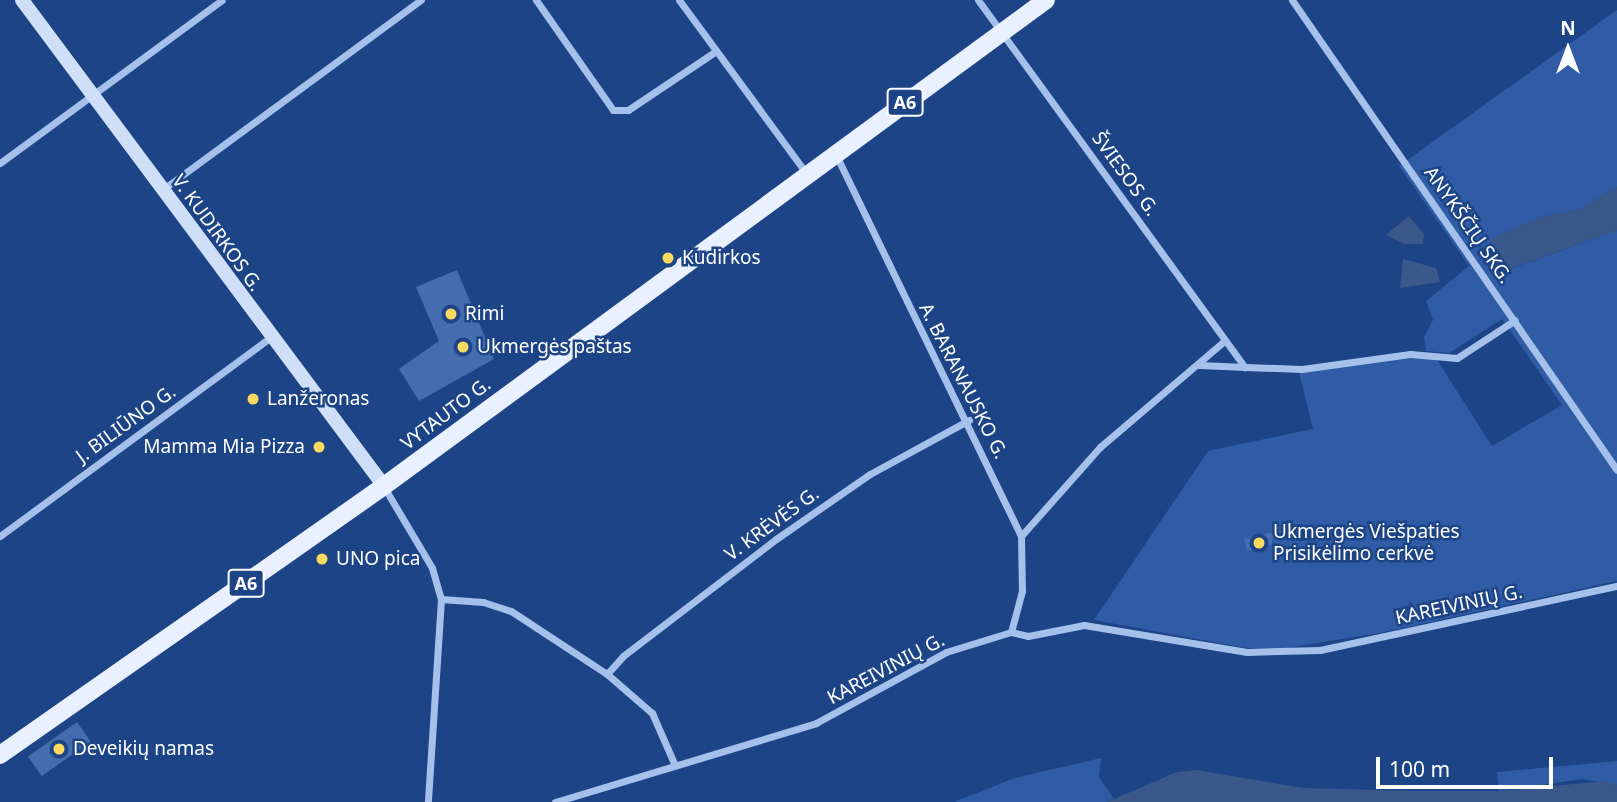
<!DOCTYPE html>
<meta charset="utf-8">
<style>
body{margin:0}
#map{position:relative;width:1617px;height:802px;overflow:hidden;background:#1c4486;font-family:"Noto Sans",sans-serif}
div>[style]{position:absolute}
.green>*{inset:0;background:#2f5ca4}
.water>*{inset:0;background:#3b588a}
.building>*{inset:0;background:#446daf;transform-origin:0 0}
.street>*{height:7px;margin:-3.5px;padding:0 3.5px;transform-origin:3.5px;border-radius:3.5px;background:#a4c0eb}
.secondary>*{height:14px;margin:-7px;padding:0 7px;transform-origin:7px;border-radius:7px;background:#d0dff8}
.primary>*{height:18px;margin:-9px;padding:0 9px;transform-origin:9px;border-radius:9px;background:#e9f0ff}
.dots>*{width:19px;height:19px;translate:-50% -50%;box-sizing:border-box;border:4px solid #1c4486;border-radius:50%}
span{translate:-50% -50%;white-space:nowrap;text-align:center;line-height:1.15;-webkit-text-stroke:5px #1c4486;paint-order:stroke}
.shield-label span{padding:2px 5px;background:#1c4486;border:2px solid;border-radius:5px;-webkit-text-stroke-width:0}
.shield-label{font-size:18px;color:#fff;font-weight:700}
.street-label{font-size:19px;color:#fff}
.poi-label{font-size:19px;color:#fff}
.left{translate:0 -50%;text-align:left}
.right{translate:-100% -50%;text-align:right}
.north{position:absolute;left:1533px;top:14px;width:70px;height:70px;-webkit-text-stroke:5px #1c4486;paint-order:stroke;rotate:0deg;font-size:19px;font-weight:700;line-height:28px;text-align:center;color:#fff}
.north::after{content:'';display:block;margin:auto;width:24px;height:32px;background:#fff;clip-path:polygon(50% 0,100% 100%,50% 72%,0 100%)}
.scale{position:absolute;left:1376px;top:757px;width:177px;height:32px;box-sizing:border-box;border:4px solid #fff;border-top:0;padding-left:9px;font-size:21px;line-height:24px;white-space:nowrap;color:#fff;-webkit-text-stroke:5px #1c4486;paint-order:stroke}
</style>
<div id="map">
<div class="green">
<i style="clip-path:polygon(1617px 10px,1617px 187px,1577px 210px,1541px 217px,1493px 238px,1486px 251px,1500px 273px,1617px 230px,1617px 581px,1380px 633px,1280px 649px,1246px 648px,1094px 620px,1208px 451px,1313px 429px,1299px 372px,1410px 358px,1437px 360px,1492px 446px,1562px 405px,1502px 319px,1449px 353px,1426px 351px,1424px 337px,1433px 320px,1426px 301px,1469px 266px,1399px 166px)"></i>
<i style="clip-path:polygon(1101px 758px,1099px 777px,1114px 799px,1107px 802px,954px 802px,1015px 778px)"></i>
<i style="clip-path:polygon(1617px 761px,1617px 785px,1582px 779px,1499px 791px,1497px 772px)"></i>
</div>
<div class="water">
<i style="clip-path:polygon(1617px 187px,1617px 230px,1499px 273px,1489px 265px,1486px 251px,1493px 238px,1541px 217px,1577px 210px)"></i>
<i style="clip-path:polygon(1409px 216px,1424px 234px,1423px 244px,1404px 244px,1386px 235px)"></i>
<i style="clip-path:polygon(1403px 259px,1436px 268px,1440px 282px,1400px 288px)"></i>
<i style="clip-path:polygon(1196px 770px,1303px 788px,1420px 791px,1499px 791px,1605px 781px,1617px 785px,1617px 802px,1107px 802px,1177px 772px)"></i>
</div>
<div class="building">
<i style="clip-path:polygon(457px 270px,494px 359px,419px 401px,399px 369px,439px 341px,416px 287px)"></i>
<i style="clip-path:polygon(1268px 533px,1274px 534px,1271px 545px,1247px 551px,1244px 539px)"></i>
<i style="left:77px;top:722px;width:24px;height:60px;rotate:55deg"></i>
</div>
<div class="street">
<i style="left:536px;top:0;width:134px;rotate:55deg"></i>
<i style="left:613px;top:110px;width:15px"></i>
<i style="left:628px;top:110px;width:106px;rotate:-33.8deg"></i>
<i style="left:679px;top:0;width:215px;rotate:53.7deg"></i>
<i style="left:978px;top:0;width:454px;rotate:54deg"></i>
<i style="left:1245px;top:367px;width:57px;rotate:2deg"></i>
<i style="left:1302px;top:369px;width:109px;rotate:-7.9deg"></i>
<i style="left:1410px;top:354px;width:47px;rotate:4.9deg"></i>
<i style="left:1457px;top:358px;width:69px;rotate:-33.2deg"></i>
<i style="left:1292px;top:0;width:571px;rotate:55.34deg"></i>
<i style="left:836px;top:155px;width:424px;rotate:64.1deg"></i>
<i style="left:1021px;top:536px;width:55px;rotate:89deg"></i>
<i style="left:1022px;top:591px;width:42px;rotate:105deg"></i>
<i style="left:0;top:163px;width:275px;rotate:-36.3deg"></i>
<i style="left:162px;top:190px;width:321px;rotate:-36.3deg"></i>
<i style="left:1199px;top:365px;width:46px;rotate:2.5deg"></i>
<i style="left:384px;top:487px;width:94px;rotate:59.3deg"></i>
<i style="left:432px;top:568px;width:32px;rotate:74deg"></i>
<i style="left:441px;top:599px;width:203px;rotate:93.7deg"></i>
<i style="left:0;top:536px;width:335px;rotate:-36.3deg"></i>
<i style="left:1021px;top:536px;width:119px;rotate:-48.4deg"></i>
<i style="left:1100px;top:447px;width:162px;rotate:-40.5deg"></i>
<i style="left:441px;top:599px;width:42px;rotate:4.1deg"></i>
<i style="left:483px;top:602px;width:29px;rotate:18deg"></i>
<i style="left:511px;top:611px;width:115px;rotate:33.3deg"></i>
<i style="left:607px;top:674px;width:60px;rotate:40.9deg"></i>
<i style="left:652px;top:713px;width:55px;rotate:66.3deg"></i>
<i style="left:607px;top:674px;width:24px;rotate:-48deg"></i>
<i style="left:623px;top:656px;width:193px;rotate:-37.4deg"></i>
<i style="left:776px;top:539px;width:114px;rotate:-34.7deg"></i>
<i style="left:870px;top:474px;width:113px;rotate:-28.6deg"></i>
<i style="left:555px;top:802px;width:273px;rotate:-16.8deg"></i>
<i style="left:816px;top:723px;width:148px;rotate:-28.6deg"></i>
<i style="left:946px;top:652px;width:68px;rotate:-17.1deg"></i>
<i style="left:1011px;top:632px;width:17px;rotate:13deg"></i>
<i style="left:1028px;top:636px;width:57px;rotate:-11.1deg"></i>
<i style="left:1084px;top:625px;width:165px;rotate:9.4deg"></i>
<i style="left:1247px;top:652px;width:73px;rotate:-1.6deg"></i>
<i style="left:1320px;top:650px;width:304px;rotate:-12.2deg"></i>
</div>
<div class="secondary">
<i style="left:22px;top:0;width:606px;rotate:53.32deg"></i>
</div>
<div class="primary">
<i style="left:0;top:755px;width:469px;rotate:-35deg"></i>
<i style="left:384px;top:486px;width:821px;rotate:-36.28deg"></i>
</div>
<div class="dots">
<i style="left:668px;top:258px;background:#fcd961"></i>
<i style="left:451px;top:314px;background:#fcd961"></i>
<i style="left:463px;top:347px;background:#fcd961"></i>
<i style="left:253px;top:399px;background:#fcd961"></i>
<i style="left:319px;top:447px;background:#fcd961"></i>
<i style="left:1259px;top:543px;background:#fcd961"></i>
<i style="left:322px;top:559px;background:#fcd961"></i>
<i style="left:59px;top:749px;background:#fcd961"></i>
</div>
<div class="shield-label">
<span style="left:905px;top:102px">A6</span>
<span style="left:246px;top:583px">A6</span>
</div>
<div class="street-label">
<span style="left:1125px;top:174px;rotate:54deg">ŠVIESOS G.</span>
<span style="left:1468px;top:225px;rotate:55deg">ANYKŠČIŲ SKG.</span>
<span style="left:217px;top:233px;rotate:54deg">V. KUDIRKOS G.</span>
<span style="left:963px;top:381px;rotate:63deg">A. BARANAUSKO G.</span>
<span style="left:446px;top:414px;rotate:-37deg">VYTAUTO G.</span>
<span style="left:126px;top:424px;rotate:-36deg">J. BILIŪNO G.</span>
<span style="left:772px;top:524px;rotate:-36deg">V. KRĖVĖS G.</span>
<span style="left:1459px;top:605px;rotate:-12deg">KAREIVINIŲ G.</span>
<span style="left:886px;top:669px;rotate:-28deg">KAREIVINIŲ G.</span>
</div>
<div class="poi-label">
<span class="left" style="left:682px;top:258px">Kudirkos</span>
<span class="left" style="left:465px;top:314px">Rimi</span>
<span class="left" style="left:477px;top:347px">Ukmergės paštas</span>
<span class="left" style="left:267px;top:399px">Lanžeronas</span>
<span class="right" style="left:305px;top:447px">Mamma Mia Pizza</span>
<span class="left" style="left:1273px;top:543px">Ukmergės Viešpaties<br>Prisikėlimo cerkvė</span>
<span class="left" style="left:336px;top:559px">UNO pica</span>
<span class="left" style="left:73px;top:749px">Deveikių namas</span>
</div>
<div class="north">N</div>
<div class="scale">100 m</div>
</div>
